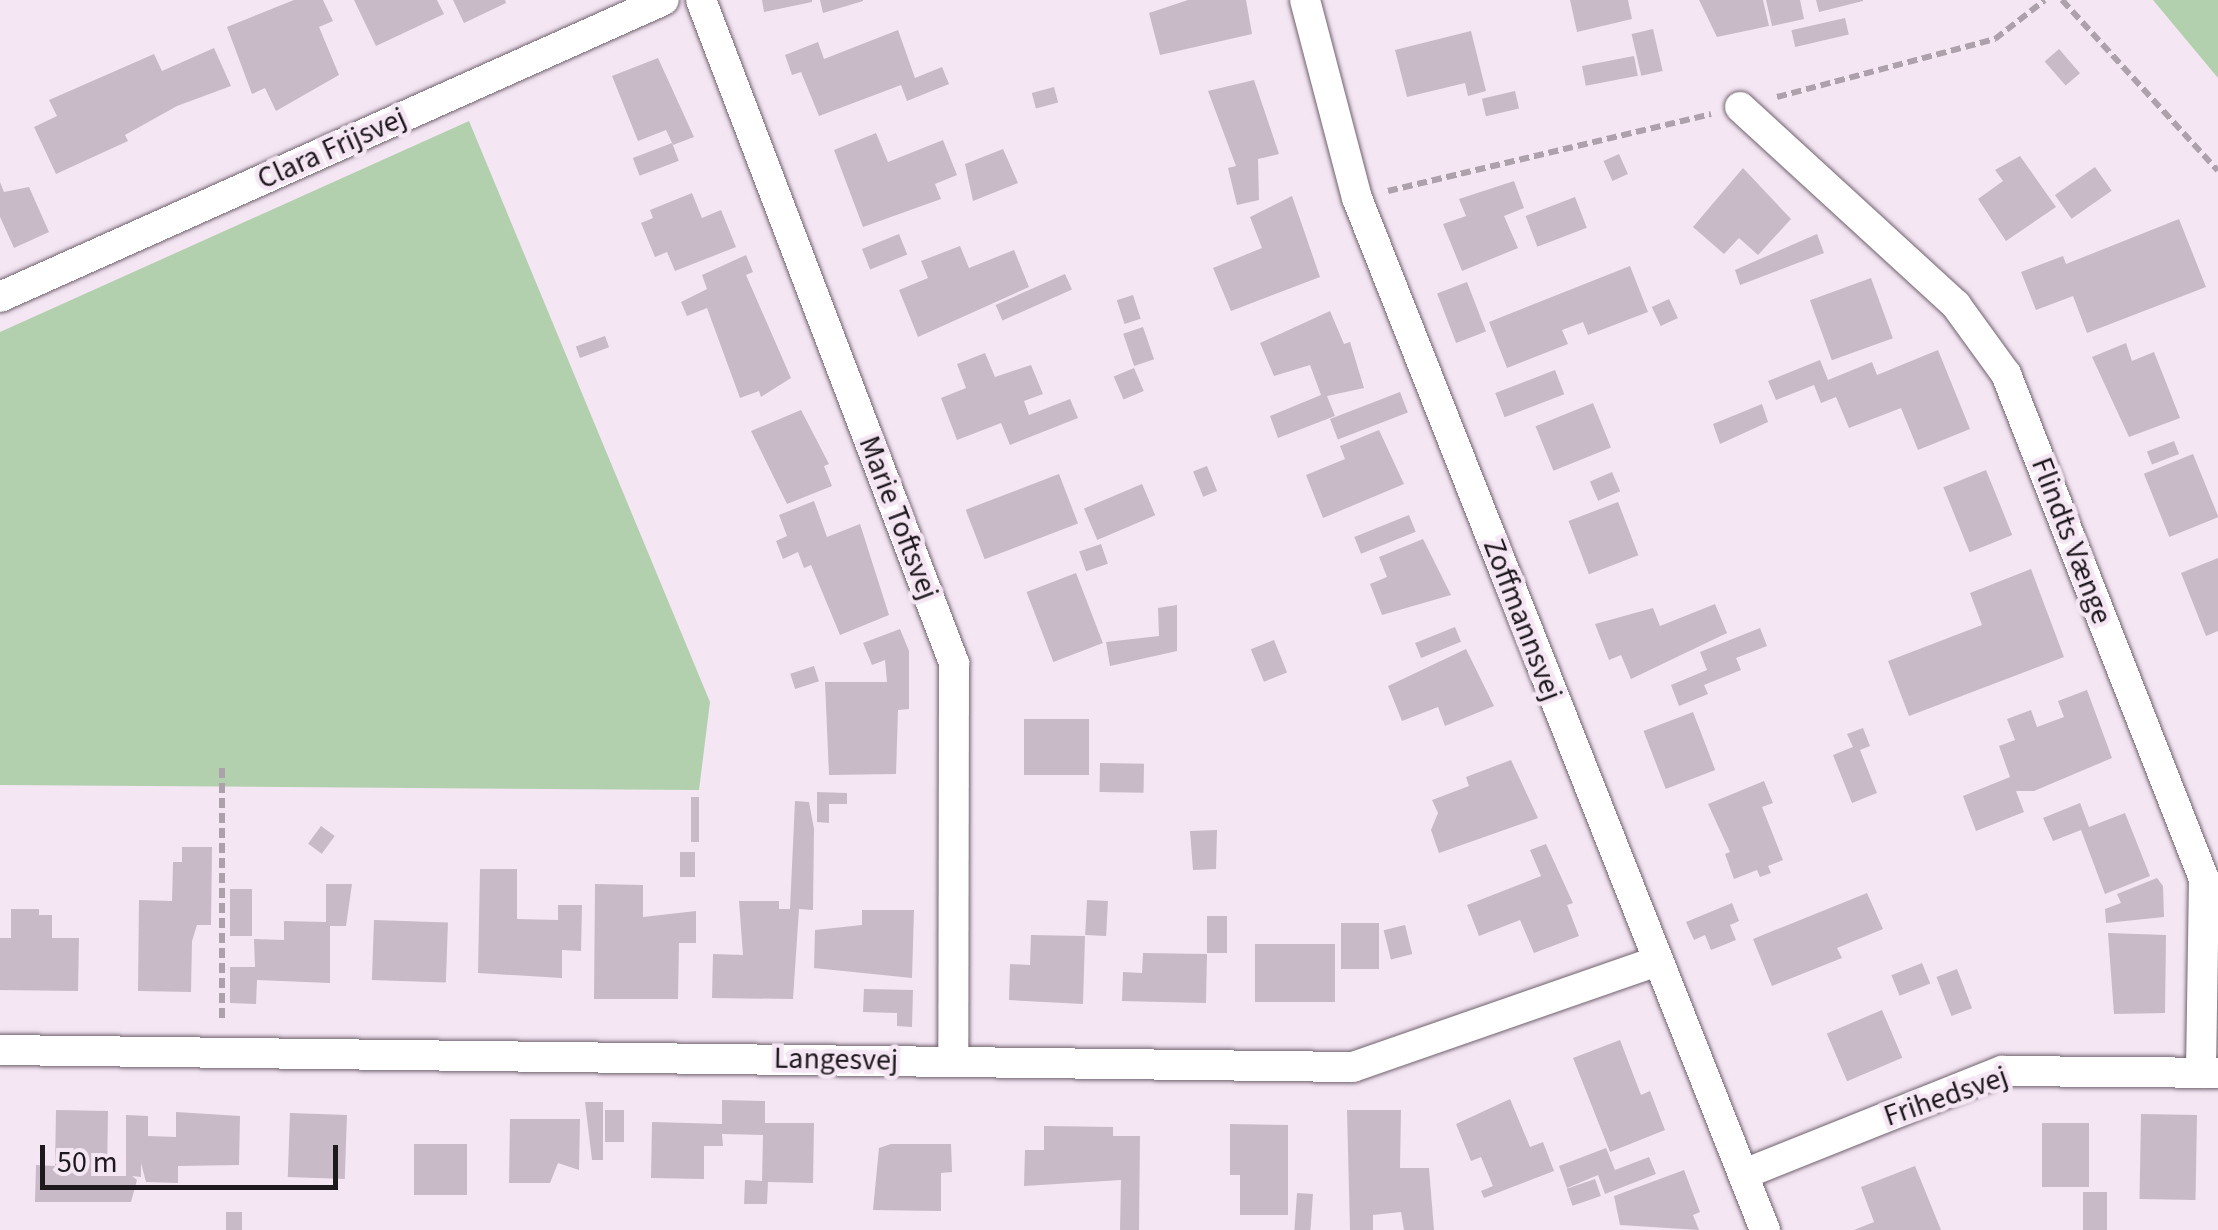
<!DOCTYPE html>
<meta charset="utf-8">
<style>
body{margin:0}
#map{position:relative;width:2218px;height:1230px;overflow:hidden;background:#f5e6f4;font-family:"Source Sans 3",sans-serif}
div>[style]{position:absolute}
.green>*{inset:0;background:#b2d0ae}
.building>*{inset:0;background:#c8bac7;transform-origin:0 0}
.path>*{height:6px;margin-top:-3px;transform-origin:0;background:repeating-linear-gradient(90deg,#ada1ac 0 10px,transparent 0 15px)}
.roads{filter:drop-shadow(0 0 2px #6f626d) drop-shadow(0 0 2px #6f626d)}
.street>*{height:30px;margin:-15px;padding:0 15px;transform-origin:15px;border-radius:15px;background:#fff}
span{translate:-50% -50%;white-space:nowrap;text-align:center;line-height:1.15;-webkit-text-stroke:9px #f5e6f4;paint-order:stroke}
.street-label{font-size:30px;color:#1e191e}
.scale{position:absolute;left:40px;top:1145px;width:298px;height:45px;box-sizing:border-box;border:5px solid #1e191e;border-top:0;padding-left:12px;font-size:30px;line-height:35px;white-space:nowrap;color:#1e191e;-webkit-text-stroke:8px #f5e6f4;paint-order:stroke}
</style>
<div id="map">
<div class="green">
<i style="clip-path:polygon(2153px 0,2218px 0,2218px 78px)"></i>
<i style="clip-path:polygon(469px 121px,710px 702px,699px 790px,0 785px,0 332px)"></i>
</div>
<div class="building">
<i style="clip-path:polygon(294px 0,323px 0,333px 21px,319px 27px,339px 75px,276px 111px,265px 88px,252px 94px,227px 27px)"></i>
<i style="clip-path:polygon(354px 0,437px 0,444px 14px,376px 46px)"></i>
<i style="clip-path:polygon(453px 0,505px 0,506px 3px,464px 23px)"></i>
<i style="clip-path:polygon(762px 0,812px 0,812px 2px,764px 12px)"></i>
<i style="clip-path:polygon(820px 0,863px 0,863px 1px,823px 13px)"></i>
<i style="clip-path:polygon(1188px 0,1246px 0,1252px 34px,1160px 55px,1149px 13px)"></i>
<i style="clip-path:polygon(1570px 0,1628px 0,1632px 19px,1577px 32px)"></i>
<i style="clip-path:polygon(1699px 0,1763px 0,1769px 26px,1717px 37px)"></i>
<i style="clip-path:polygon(1766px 0,1800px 0,1804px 19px,1772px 26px)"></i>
<i style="clip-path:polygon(1816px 0,1863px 0,1863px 1px,1819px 12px)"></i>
<i style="left:1845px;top:18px;width:17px;height:55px;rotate:77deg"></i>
<i style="left:1653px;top:29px;width:43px;height:22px;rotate:77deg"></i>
<i style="clip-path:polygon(898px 30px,915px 78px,942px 67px,949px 84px,907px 101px,901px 85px,819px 116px,801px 72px,792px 75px,785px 55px,818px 42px,824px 59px)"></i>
<i style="clip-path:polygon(1471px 31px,1486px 91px,1468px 96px,1465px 83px,1407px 97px,1395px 50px)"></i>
<i style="clip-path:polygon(214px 48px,231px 86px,177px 106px,125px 135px,128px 141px,56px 174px,34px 127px,57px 116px,49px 100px,154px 54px,162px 71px)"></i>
<i style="left:2059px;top:49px;width:32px;height:19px;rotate:49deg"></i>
<i style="left:1634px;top:56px;width:20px;height:53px;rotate:79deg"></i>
<i style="clip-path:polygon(658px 58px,694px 137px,673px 145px,666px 130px,638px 141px,612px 76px)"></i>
<i style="clip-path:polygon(1254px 80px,1279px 154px,1258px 159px,1259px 200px,1237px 205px,1228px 168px,1236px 166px,1208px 91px)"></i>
<i style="left:1054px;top:87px;width:16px;height:23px;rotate:75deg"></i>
<i style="left:1515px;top:91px;width:18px;height:34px;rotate:77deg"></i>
<i style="clip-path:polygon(876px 133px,888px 162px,943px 140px,957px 175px,935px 184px,941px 199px,863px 227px,834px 150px)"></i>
<i style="left:672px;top:143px;width:19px;height:42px;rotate:69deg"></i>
<i style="clip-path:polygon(1003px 149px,1018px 183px,973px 201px,965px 164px)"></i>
<i style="left:1619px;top:154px;width:22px;height:17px;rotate:66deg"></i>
<i style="clip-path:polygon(2020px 156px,2056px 207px,2006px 241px,1978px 199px,2003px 181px,1995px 170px)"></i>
<i style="left:2095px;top:167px;width:29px;height:49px;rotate:55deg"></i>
<i style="clip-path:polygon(1743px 168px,1791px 219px,1758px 255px,1739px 238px,1724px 254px,1693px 227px)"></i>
<i style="clip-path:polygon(1514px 181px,1524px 208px,1504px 216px,1518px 248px,1462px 271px,1443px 224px,1466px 216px,1459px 199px)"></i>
<i style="clip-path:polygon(0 182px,4px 192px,29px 187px,49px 232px,14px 248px,0 217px)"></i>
<i style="clip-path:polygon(692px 193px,702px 218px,721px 210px,736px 247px,675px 271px,667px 252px,655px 257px,641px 223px,653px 218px,650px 210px)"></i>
<i style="clip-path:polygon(1292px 196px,1320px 277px,1231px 311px,1213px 268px,1262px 248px,1250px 217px)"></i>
<i style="left:1575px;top:197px;width:33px;height:53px;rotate:69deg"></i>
<i style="clip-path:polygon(2179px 219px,2206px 287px,2087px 333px,2073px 296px,2036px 310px,2021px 272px,2063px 256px,2066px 264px)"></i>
<i style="left:899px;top:234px;width:22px;height:40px;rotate:68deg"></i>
<i style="clip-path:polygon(1817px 234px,1824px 253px,1740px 285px,1735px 270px)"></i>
<i style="clip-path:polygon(960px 246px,969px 268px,1014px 250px,1029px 287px,918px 337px,899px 290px,928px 278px,921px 261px)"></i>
<i style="clip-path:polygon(746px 255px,753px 272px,746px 275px,791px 378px,761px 397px,759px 391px,740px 398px,707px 308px,687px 316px,681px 302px,707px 289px,702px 275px)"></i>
<i style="clip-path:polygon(1630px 266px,1648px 312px,1588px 335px,1583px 322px,1562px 330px,1568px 344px,1507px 368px,1489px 322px)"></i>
<i style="left:1065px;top:274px;width:17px;height:76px;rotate:66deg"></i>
<i style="left:1871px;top:278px;width:64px;height:65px;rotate:70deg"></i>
<i style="left:1467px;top:282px;width:53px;height:32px;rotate:69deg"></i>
<i style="left:1133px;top:295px;width:25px;height:17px;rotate:72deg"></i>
<i style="left:1669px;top:299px;width:21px;height:19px;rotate:65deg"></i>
<i style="clip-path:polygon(1330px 311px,1344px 344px,1350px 342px,1364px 388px,1327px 396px,1335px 416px,1278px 438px,1270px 416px,1321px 395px,1310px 365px,1274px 376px,1260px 343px)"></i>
<i style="left:1143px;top:327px;width:34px;height:21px;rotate:71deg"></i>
<i style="left:605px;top:336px;width:12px;height:31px;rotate:70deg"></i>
<i style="clip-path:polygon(2126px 343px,2132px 361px,2154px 352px,2180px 418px,2129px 437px,2092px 357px)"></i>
<i style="clip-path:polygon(1938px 350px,1970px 429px,1918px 450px,1901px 408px,1849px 428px,1836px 397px,1821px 403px,1814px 385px,1776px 400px,1768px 381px,1820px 360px,1828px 380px,1872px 362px,1877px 375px)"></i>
<i style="clip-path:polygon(985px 353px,995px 377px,1031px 365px,1043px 394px,1024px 401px,1029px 415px,1070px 399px,1078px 418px,1010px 445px,1001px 423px,957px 440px,941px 398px,966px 388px,957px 364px)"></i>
<i style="left:1134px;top:368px;width:25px;height:22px;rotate:67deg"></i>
<i style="left:1555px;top:370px;width:26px;height:64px;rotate:69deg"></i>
<i style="left:1400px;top:392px;width:22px;height:75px;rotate:69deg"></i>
<i style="left:1593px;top:403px;width:48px;height:62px;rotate:68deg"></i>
<i style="clip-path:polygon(1762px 404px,1768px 422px,1720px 444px,1713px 424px)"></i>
<i style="clip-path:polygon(801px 410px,829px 464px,824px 466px,832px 486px,787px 504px,751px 431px)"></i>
<i style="clip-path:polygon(1379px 430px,1404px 484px,1323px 518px,1306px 475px,1345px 459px,1340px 446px)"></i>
<i style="left:2174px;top:441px;width:14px;height:29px;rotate:69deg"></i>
<i style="left:2193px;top:454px;width:68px;height:53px;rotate:68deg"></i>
<i style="left:1207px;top:466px;width:27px;height:15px;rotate:68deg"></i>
<i style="left:1986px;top:470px;width:70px;height:46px;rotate:68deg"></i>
<i style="left:1612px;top:472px;width:21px;height:24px;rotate:67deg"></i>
<i style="left:1059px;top:474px;width:53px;height:100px;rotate:69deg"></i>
<i style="left:1142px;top:484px;width:34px;height:63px;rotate:67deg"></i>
<i style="clip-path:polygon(814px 501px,827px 537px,860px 524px,889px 615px,840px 635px,811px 565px,804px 568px,798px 552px,783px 559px,776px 541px,787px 536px,779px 515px)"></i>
<i style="left:1618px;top:502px;width:57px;height:53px;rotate:69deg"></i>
<i style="left:1409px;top:515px;width:18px;height:59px;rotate:68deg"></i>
<i style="clip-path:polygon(1423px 539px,1451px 595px,1382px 615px,1370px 584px,1387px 577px,1379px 557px)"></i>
<i style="left:1101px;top:544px;width:21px;height:23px;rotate:71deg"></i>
<i style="clip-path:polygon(2218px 558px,2218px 631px,2206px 636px,2181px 573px)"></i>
<i style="clip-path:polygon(2031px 569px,2064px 657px,1909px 716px,1888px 661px,1982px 625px,1970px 593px)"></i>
<i style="left:1076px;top:573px;width:75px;height:53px;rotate:69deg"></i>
<i style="clip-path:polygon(1715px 604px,1727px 633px,1631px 679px,1621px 655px,1609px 660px,1595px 624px,1653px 608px,1660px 626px)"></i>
<i style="clip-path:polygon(1177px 605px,1177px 651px,1110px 666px,1106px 642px,1159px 636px,1158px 608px)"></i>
<i style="left:1455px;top:627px;width:16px;height:43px;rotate:68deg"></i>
<i style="clip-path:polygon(1760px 628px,1767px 646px,1736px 658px,1741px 670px,1704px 685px,1708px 694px,1679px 706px,1671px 685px,1707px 670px,1700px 652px)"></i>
<i style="clip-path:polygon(900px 629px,909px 651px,909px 709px,898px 710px,896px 774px,829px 775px,825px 682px,887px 682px,885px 660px,872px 665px,863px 643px)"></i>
<i style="left:1274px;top:640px;width:35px;height:25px;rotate:68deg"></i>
<i style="clip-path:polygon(1466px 649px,1494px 706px,1445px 726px,1438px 707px,1402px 721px,1388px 686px)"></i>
<i style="left:814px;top:666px;width:16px;height:25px;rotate:72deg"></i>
<i style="clip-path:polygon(2087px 690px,2112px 758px,2034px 791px,2016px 791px,2024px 812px,1976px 831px,1963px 796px,2010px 777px,1999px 746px,2015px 740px,2007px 719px,2031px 710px,2037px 727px,2064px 717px,2058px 701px)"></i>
<i style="left:1693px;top:712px;width:62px;height:53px;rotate:69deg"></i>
<i style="left:1024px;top:719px;width:65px;height:56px"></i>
<i style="clip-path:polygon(1863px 728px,1870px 746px,1860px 750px,1877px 793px,1852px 803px,1833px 755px,1853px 747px,1847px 734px)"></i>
<i style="clip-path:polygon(1511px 760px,1538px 818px,1439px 853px,1431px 830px,1438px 813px,1432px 800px,1469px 786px,1466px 777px)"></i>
<i style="left:1100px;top:763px;width:44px;height:29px;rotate:1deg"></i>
<i style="clip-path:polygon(1764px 781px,1773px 803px,1762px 807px,1783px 860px,1768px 866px,1771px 873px,1760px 877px,1757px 870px,1734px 879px,1725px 854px,1730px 852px,1708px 804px)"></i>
<i style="clip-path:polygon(817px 792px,847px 793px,847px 804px,829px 804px,829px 823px,817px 822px)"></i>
<i style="left:691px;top:797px;width:8px;height:45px"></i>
<i style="clip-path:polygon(795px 801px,809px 802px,814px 829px,813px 910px,799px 909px,793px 999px,712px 998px,713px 954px,743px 955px,739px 901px,779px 901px,779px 909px,790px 909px)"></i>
<i style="clip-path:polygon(2080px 803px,2089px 827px,2125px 813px,2150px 876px,2105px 894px,2081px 830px,2053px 841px,2043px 818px)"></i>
<i style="left:321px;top:826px;width:17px;height:22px;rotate:36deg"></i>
<i style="clip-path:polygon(1217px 830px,1216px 869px,1193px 870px,1190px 831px)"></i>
<i style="clip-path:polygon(1546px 844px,1573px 903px,1567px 905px,1579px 936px,1534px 953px,1520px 920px,1479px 936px,1467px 905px,1541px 876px,1530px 850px)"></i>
<i style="clip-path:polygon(182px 847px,212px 847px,211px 925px,197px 925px,192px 941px,191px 992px,138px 991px,139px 900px,172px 901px,173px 862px,182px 862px)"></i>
<i style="left:680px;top:852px;width:15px;height:25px"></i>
<i style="clip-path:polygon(480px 869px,517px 869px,517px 919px,558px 920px,558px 905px,582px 905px,581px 951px,562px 950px,562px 978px,478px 973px)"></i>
<i style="clip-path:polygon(2157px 878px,2163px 886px,2164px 917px,2106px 923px,2105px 909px,2121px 903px,2117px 894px)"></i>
<i style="clip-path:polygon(326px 884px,352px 884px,346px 926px,330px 926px,330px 983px,257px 980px,256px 1004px,230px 1003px,230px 967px,255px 967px,254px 939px,284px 940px,284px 921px,326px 922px)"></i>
<i style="clip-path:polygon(595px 884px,643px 885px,643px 917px,696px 911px,696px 943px,679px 943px,678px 999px,594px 999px)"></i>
<i style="left:230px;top:889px;width:22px;height:47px"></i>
<i style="clip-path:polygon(1867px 893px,1883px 929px,1837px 948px,1842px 958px,1772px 986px,1753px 939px)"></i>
<i style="left:1087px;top:900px;width:21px;height:35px;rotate:3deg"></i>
<i style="clip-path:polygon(1732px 903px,1739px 921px,1730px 925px,1736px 940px,1711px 950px,1705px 935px,1694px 940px,1686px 922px)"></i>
<i style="clip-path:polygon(11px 909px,39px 909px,39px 915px,52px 915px,52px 938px,79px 938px,78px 991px,0 990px,0 938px,11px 938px)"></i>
<i style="clip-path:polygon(862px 910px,914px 910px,912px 978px,814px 968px,815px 930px,862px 925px)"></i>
<i style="left:1207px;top:916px;width:20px;height:37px"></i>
<i style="left:374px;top:920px;width:74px;height:60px;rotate:2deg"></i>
<i style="left:1341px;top:923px;width:38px;height:46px"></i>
<i style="left:1405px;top:925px;width:30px;height:22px;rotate:76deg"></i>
<i style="clip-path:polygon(2108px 933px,2166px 935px,2165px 1013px,2114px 1014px)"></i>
<i style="clip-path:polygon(1031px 935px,1085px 936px,1083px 1004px,1009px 1000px,1010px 964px,1030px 965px)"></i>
<i style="left:1255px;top:944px;width:80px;height:58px"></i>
<i style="clip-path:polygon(1143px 953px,1207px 954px,1206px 1003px,1122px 1001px,1123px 972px,1142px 973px)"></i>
<i style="left:1922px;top:963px;width:22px;height:33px;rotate:68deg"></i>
<i style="left:1957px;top:969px;width:42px;height:22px;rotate:69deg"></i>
<i style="clip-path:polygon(864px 989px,913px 990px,912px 1027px,897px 1026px,897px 1013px,863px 1012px)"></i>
<i style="left:1882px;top:1010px;width:52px;height:60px;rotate:67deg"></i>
<i style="clip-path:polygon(1620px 1040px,1641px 1095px,1650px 1091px,1665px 1130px,1610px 1152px,1573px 1058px)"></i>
<i style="clip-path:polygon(1510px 1099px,1530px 1147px,1543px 1142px,1554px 1171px,1484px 1198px,1481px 1191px,1493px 1186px,1481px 1157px,1471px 1161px,1456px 1124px)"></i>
<i style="clip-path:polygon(722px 1100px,765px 1101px,765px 1123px,814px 1123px,813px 1183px,768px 1182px,767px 1204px,744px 1204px,745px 1180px,762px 1181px,763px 1135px,722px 1134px,723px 1146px,704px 1146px,704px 1179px,651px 1178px,652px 1122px,722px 1124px)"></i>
<i style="clip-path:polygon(585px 1102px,603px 1102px,603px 1160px,592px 1160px)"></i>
<i style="clip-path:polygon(56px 1110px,108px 1111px,107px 1176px,126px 1176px,126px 1115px,148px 1116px,148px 1136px,176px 1137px,176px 1112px,240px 1116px,239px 1165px,178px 1166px,178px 1183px,146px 1182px,141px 1163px,141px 1177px,132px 1176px,137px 1180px,131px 1202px,35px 1202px,36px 1165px,55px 1166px)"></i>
<i style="left:605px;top:1110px;width:19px;height:32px"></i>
<i style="clip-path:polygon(1347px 1110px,1401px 1110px,1400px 1168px,1429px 1168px,1434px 1230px,1404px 1230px,1401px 1212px,1373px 1215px,1373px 1230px,1350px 1230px)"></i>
<i style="left:290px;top:1113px;width:57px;height:64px;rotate:2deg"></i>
<i style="left:2141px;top:1114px;width:56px;height:85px;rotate:1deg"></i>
<i style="clip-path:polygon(510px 1119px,580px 1119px,579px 1170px,558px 1163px,550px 1183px,509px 1183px)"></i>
<i style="left:2042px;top:1123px;width:47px;height:64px"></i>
<i style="clip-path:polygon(1230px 1124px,1288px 1125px,1288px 1215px,1240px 1215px,1240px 1175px,1230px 1175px)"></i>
<i style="clip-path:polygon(1044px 1126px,1113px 1127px,1113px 1136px,1140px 1136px,1139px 1230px,1120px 1230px,1121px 1180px,1024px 1186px,1025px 1150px,1044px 1150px)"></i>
<i style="left:414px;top:1144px;width:53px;height:51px"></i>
<i style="clip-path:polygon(891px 1144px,951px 1144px,952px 1172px,941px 1173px,941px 1211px,873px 1210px,879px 1148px)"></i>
<i style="clip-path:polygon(1606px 1148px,1615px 1170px,1649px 1157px,1656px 1174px,1605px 1194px,1598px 1175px,1567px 1188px,1559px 1166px)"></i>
<i style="clip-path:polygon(1915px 1166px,1941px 1230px,1854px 1230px,1874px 1222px,1861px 1187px)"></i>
<i style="clip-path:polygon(1684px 1170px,1700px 1212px,1693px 1215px,1699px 1230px,1620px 1225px,1614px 1196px)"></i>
<i style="left:1595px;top:1179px;width:18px;height:30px;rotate:71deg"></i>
<i style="left:2083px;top:1192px;width:24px;height:38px"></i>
<i style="left:1297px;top:1193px;width:16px;height:37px;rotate:4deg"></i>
<i style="left:226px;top:1212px;width:16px;height:18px"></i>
</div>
<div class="path">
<i style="left:2062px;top:0;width:231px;rotate:47.6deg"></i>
<i style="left:1777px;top:97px;width:226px;rotate:-14.9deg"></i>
<i style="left:1995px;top:39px;width:63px;rotate:-38deg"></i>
<i style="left:1388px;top:191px;width:332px;rotate:-13.4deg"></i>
<i style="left:222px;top:768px;width:253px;rotate:90deg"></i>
</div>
<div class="roads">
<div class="street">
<i style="left:701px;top:0;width:710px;rotate:69.11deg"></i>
<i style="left:954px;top:663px;width:398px;rotate:90.1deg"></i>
<i style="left:1305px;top:0;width:205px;rotate:75.3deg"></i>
<i style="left:1357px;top:198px;width:1110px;rotate:68.43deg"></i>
<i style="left:1740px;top:107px;width:293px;rotate:42.5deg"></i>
<i style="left:1956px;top:305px;width:85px;rotate:54.1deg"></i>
<i style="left:2006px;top:374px;width:542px;rotate:68.59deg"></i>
<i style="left:2204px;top:879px;width:194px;rotate:90.9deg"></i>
<i style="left:0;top:297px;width:727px;rotate:-24.1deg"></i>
<i style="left:0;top:1050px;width:1353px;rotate:0.72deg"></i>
<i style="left:1353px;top:1067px;width:320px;rotate:-19.2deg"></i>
<i style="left:1744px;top:1174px;width:278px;rotate:-21.8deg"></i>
<i style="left:2002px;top:1071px;width:216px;rotate:0.5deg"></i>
</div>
</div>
<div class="street-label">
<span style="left:332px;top:149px;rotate:-24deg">Clara Frijsvej</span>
<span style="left:898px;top:518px;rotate:69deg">Marie Toftsvej</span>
<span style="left:2071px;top:541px;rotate:69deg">Flindts Vænge</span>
<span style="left:1522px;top:620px;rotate:69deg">Zoffmannsvej</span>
<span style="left:836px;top:1060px;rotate:1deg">Langesvej</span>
<span style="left:1946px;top:1097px;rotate:-19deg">Frihedsvej</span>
</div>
<div class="scale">50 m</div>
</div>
